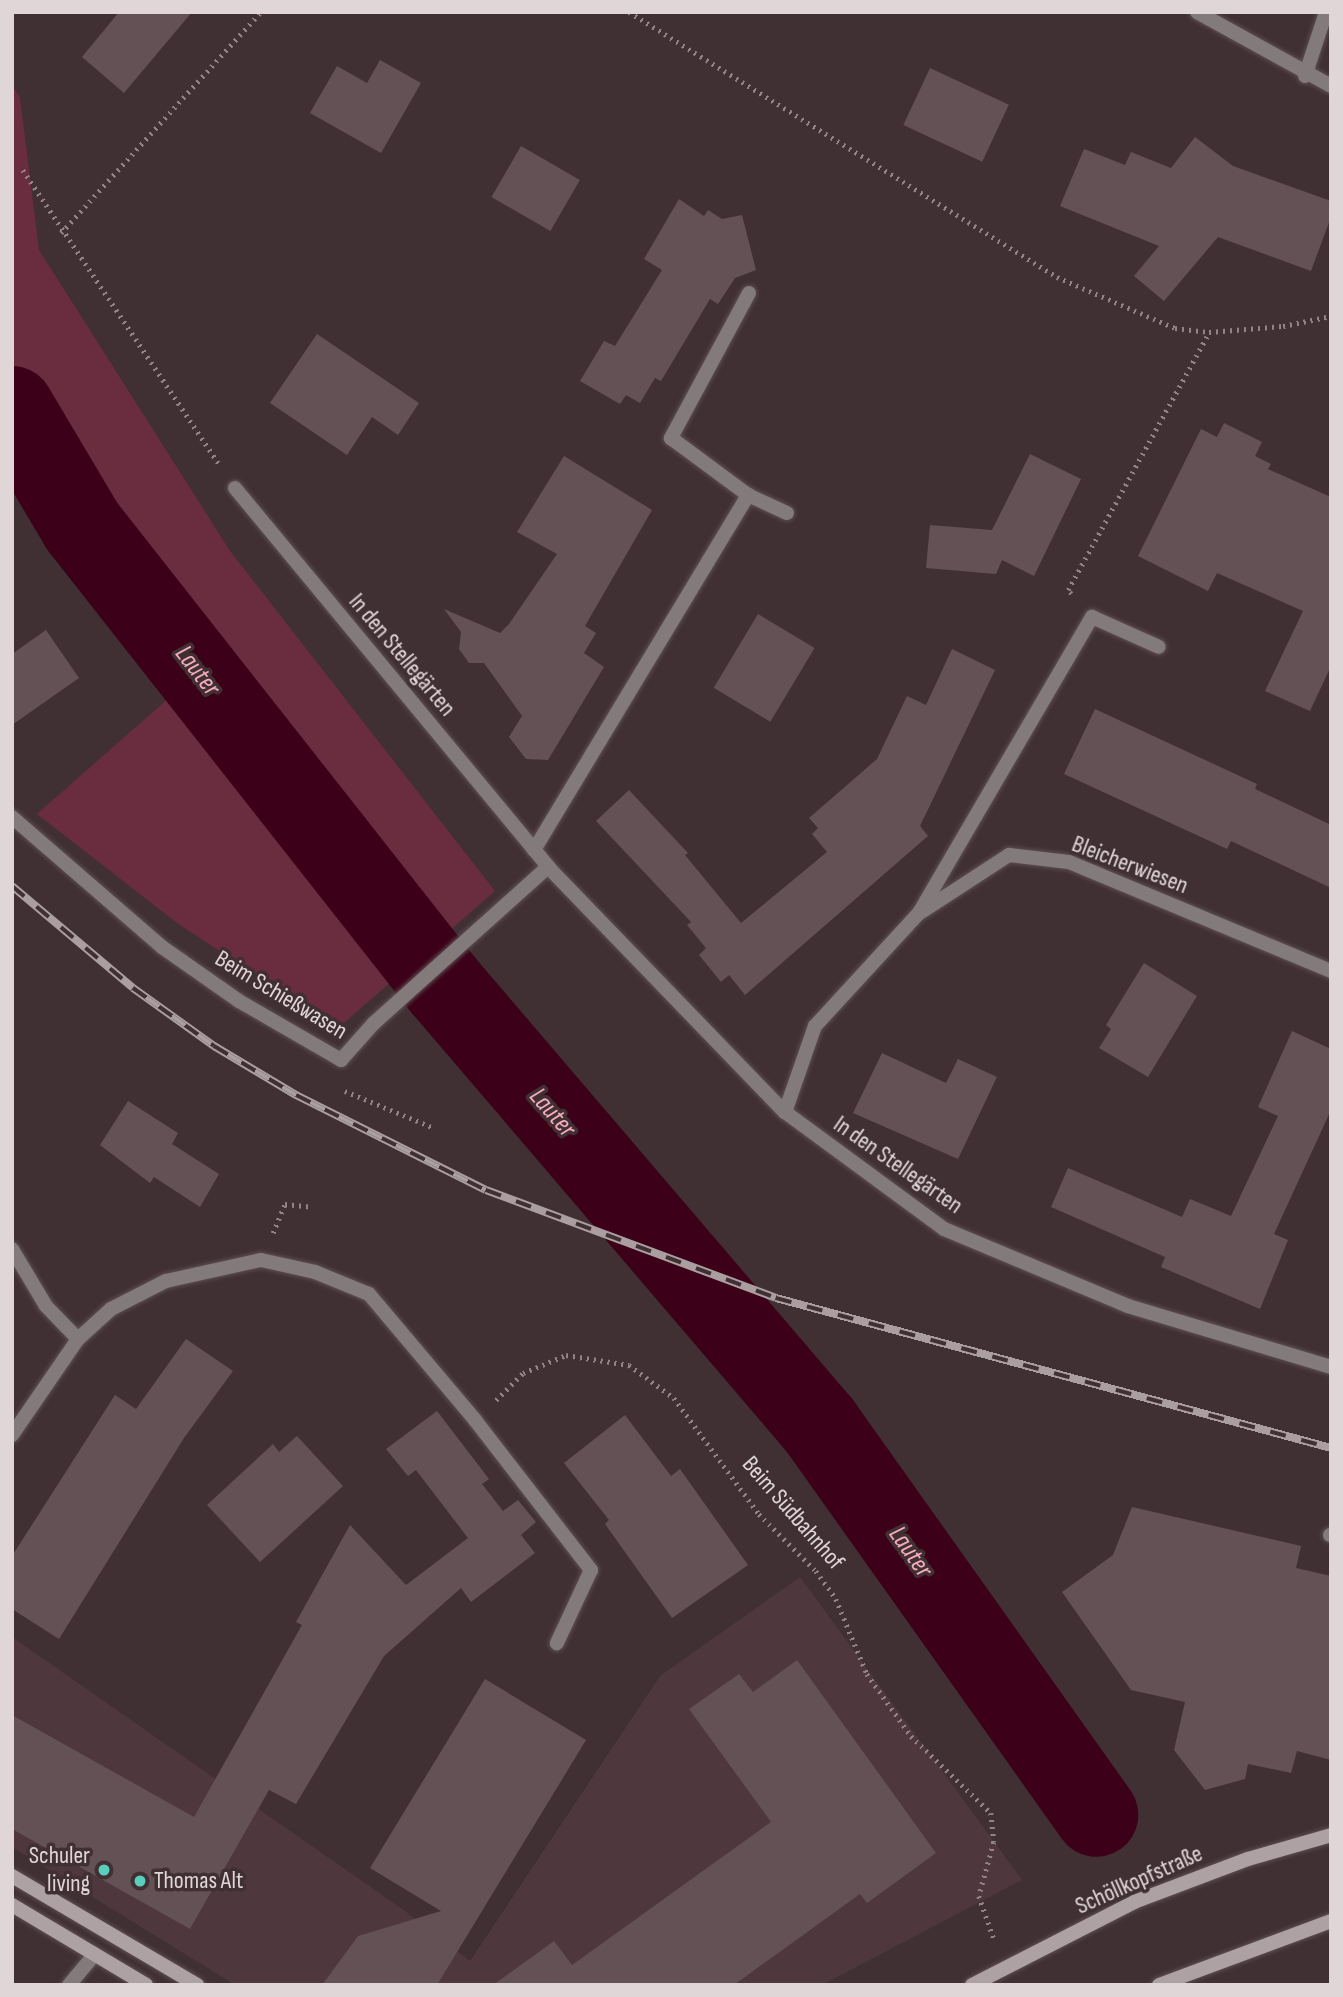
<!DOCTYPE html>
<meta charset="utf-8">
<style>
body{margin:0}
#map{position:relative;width:1343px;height:1997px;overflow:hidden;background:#403034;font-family:"Sofia Sans Condensed",sans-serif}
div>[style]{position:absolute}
.built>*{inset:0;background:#4e373d}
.green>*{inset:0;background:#6a2c3f}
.river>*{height:84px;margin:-42px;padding:0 42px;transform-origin:42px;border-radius:42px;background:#3c0018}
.building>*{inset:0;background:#635155;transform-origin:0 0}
.path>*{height:4.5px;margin-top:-2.25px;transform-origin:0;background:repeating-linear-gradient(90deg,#918487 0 2px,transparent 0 7px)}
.roads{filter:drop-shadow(0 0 2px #5d4e52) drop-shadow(0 0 2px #5d4e52)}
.lane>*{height:14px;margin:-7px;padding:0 7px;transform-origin:7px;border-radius:7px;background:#837a7c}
.street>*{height:14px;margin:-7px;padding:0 7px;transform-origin:7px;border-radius:7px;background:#837a7c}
.secondary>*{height:14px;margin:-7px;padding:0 7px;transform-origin:7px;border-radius:7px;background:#aea1a4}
.rail>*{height:8px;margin-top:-4px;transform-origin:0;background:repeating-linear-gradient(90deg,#403034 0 16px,#aa9ea1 0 32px);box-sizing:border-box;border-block:2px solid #aa9ea1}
.dots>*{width:19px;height:19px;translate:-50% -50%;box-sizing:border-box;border:4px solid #403034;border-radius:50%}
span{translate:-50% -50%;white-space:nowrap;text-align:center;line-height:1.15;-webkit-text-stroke:7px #403034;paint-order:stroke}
.street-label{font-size:24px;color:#e0d6d8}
.poi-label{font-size:24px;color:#e0d6d8}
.right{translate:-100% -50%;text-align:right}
.left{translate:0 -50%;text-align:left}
.water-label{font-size:26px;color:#f5acbe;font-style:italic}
.frame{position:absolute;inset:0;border:14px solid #e0d6d8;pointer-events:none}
</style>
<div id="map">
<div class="built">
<i style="clip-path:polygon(800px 1577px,1022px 1880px,822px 1985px,235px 1985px,12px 1847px,12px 1637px,405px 1911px,470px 1961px,660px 1676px)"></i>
</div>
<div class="green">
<i style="clip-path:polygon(12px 85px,20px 98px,39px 250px,230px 551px,495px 891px,337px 1029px,177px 923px,37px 814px,170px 697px,48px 546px,12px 488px)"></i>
</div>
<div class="river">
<i style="left:12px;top:408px;width:137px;rotate:59.3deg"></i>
<i style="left:82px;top:526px;width:585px;rotate:51.8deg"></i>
<i style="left:444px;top:986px;width:579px;rotate:49.48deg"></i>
<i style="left:820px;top:1426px;width:477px;rotate:54.6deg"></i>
</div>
<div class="building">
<i style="clip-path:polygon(119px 12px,192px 12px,124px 93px,82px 57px)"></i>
<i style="clip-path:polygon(380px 60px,421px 83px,381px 153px,310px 113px,337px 66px,367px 83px)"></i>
<i style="left:930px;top:68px;width:87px;height:63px;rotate:25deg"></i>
<i style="clip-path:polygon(1195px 137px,1233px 166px,1331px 201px,1331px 217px,1311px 271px,1218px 237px,1164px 301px,1134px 276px,1159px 246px,1060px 206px,1084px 149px,1125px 165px,1131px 152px,1171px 168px)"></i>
<i style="left:521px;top:146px;width:68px;height:59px;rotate:30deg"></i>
<i style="clip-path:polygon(679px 199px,704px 216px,708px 210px,722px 219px,742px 215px,756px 270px,735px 278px,718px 304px,710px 299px,661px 381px,655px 378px,640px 403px,626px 395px,620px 404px,580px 381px,604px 341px,615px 346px,662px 270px,644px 259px)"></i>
<i style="clip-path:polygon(317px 334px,419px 403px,398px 435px,372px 417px,347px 455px,270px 403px)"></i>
<i style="clip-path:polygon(1224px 423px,1262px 442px,1255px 456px,1271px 464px,1268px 469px,1331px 497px,1331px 666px,1310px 711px,1265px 691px,1303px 611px,1217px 573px,1208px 591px,1138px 556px,1201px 429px,1217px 437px)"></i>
<i style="clip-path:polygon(1030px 454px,1081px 479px,1034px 576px,1002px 560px,996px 574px,926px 568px,930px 525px,992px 530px)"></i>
<i style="clip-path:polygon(564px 456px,652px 510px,585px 626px,596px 633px,584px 653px,604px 667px,548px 760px,526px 759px,509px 737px,522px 716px,484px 663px,469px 663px,459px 649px,461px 632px,444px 609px,500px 633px,509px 624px,557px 554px,517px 532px)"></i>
<i style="left:758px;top:614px;width:66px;height:86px;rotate:31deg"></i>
<i style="clip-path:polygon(46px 630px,79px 678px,12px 725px,12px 654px)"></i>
<i style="clip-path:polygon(952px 649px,995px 670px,920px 826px,928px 836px,745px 995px,729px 975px,721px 982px,699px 955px,706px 948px,687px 925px,691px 922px,596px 821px,629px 790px,688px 853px,685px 855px,741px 923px,827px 852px,812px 834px,818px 828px,809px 818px,877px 759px,907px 696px,926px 705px)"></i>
<i style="clip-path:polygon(1095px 709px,1257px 784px,1255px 789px,1331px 825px,1331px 888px,1231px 841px,1227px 849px,1064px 774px)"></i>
<i style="clip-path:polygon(1144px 963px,1197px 996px,1148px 1077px,1099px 1048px,1111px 1029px,1106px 1025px)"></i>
<i style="clip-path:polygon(1292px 1031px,1331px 1049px,1331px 1110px,1274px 1234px,1288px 1240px,1260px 1309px,1161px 1267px,1165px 1257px,1051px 1207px,1068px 1168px,1182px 1217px,1190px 1199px,1231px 1216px,1278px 1116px,1258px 1107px)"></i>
<i style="clip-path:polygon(882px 1053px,946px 1083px,958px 1059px,997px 1077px,958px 1159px,853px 1113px)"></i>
<i style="clip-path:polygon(128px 1101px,178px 1133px,172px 1144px,219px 1174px,200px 1207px,154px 1177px,150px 1183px,100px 1145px)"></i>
<i style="clip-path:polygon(186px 1339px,233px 1371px,184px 1438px,59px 1639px,12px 1609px,12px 1556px,115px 1395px,136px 1409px)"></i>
<i style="clip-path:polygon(437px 1411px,489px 1479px,482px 1484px,503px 1511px,518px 1500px,536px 1522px,521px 1535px,535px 1553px,471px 1602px,461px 1588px,384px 1656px,296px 1804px,269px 1790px,190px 1929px,12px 1829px,12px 1715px,194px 1817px,302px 1625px,296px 1622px,350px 1525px,406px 1585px,468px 1538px,416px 1470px,408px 1476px,386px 1449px)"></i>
<i style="clip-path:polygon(625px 1415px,671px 1476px,680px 1469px,748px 1565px,672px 1618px,605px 1524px,609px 1520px,564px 1463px)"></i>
<i style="clip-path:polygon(297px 1436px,343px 1486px,260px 1562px,207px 1505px,273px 1444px,279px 1452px)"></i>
<i style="clip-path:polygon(1132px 1507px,1301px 1546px,1296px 1568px,1331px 1576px,1331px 1760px,1297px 1751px,1291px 1773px,1248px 1764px,1245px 1779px,1205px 1790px,1174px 1750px,1185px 1702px,1131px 1690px,1062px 1592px,1113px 1555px)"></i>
<i style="clip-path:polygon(797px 1660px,936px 1853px,867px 1903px,860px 1894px,734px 1985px,493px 1985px,554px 1941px,572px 1965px,771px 1822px,689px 1709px,739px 1674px,753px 1692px)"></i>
<i style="clip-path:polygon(485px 1679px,586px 1740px,437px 1985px,322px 1985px,358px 1936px,441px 1911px,370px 1868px)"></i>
</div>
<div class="path">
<i style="left:629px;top:12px;width:503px;rotate:31.76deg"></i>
<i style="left:1057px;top:277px;width:129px;rotate:23.4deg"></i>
<i style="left:1175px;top:328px;width:34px;rotate:7deg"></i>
<i style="left:1209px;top:332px;width:74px;rotate:-4.6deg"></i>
<i style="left:1283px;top:326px;width:49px;rotate:-11.8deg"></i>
<i style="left:23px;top:170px;width:353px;rotate:56.3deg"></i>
<i style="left:61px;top:233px;width:298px;rotate:-47.9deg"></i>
<i style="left:1071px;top:594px;width:5px;rotate:-127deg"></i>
<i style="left:1068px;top:590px;width:294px;rotate:-61.3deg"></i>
<i style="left:345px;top:1091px;width:94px;rotate:22.5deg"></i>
<i style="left:273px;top:1233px;width:31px;rotate:-68deg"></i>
<i style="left:285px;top:1204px;width:27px;rotate:6deg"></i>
<i style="left:496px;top:1400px;width:38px;rotate:-45deg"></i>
<i style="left:523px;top:1373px;width:47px;rotate:-22.7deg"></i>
<i style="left:566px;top:1355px;width:64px;rotate:9deg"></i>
<i style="left:629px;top:1365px;width:56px;rotate:36.3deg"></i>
<i style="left:674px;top:1398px;width:144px;rotate:53.8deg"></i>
<i style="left:759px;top:1514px;width:81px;rotate:45deg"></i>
<i style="left:816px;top:1571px;width:34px;rotate:54deg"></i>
<i style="left:836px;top:1599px;width:81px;rotate:67.5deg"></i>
<i style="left:867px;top:1674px;width:76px;rotate:54.6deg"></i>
<i style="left:911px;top:1736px;width:111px;rotate:43.9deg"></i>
<i style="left:991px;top:1813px;width:29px;rotate:84deg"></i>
<i style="left:994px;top:1842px;width:56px;rotate:105.5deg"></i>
<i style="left:979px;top:1896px;width:46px;rotate:70.8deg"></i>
</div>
<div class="roads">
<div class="lane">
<i style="left:1330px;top:1535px;width:1px"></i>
<i style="left:69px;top:1985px;width:40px;rotate:-50deg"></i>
</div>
<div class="street">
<i style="left:1197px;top:12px;width:153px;rotate:28.9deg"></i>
<i style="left:1305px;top:76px;width:67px;rotate:-71.8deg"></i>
<i style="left:749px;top:293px;width:165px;rotate:118.3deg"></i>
<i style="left:671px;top:438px;width:96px;rotate:36.5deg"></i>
<i style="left:748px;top:495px;width:43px;rotate:24.8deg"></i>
<i style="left:235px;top:488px;width:492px;rotate:50.4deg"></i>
<i style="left:548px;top:867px;width:341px;rotate:46deg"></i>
<i style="left:785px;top:1112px;width:197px;rotate:36.3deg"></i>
<i style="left:944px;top:1229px;width:199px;rotate:22.7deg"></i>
<i style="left:1128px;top:1306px;width:212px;rotate:16.7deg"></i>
<i style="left:12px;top:817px;width:198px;rotate:40.9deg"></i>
<i style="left:162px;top:947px;width:94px;rotate:35deg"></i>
<i style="left:239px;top:1001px;width:118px;rotate:30deg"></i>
<i style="left:341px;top:1060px;width:50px;rotate:-48.3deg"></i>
<i style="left:374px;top:1023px;width:234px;rotate:-41.9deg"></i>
<i style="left:534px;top:850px;width:415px;rotate:-58.9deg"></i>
<i style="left:923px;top:911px;width:103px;rotate:-33.1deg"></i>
<i style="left:1009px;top:855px;width:60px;rotate:6.7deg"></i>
<i style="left:1069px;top:862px;width:284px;rotate:22.6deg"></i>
<i style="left:785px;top:1112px;width:91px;rotate:-70.8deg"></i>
<i style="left:815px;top:1026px;width:154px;rotate:-47.4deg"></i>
<i style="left:919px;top:913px;width:343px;rotate:-59.7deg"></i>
<i style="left:1092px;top:617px;width:73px;rotate:24.1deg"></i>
<i style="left:12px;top:1249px;width:66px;rotate:59.2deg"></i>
<i style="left:46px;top:1306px;width:46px;rotate:45.9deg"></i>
<i style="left:12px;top:1435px;width:116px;rotate:-55.5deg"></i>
<i style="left:78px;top:1339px;width:45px;rotate:-42.3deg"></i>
<i style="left:111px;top:1309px;width:62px;rotate:-27deg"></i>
<i style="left:166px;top:1281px;width:97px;rotate:-12.5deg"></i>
<i style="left:261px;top:1260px;width:55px;rotate:12.5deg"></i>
<i style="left:315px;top:1272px;width:58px;rotate:22.2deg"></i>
<i style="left:369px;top:1294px;width:165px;rotate:49.9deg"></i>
<i style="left:475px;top:1420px;width:190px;rotate:52.3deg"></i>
<i style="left:591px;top:1570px;width:81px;rotate:115deg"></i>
</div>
<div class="secondary">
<i style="left:12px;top:1876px;width:215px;rotate:30.5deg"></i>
<i style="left:12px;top:1905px;width:156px;rotate:30.8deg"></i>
<i style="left:972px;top:1985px;width:182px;rotate:-27.1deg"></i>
<i style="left:1134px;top:1902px;width:122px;rotate:-20.7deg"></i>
<i style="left:1248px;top:1859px;width:86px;rotate:-16.1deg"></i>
<i style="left:1159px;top:1985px;width:184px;rotate:-20.4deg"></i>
</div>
</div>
<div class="rail">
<i style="left:12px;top:886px;width:158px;rotate:40.1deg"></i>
<i style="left:133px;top:988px;width:100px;rotate:35.6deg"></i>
<i style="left:214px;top:1046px;width:96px;rotate:30.9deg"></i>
<i style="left:296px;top:1095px;width:212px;rotate:26.6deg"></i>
<i style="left:486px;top:1190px;width:309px;rotate:20.4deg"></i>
<i style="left:776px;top:1298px;width:575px;rotate:15.12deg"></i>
</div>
<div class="dots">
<i style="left:104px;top:1870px;background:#5acebd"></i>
<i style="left:140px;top:1881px;background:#5acebd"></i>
</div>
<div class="street-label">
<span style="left:402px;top:655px;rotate:50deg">In den Stellegärten</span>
<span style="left:1130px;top:865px;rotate:21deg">Bleicherwiesen</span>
<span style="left:281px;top:995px;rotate:31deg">Beim Schießwasen</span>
<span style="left:898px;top:1165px;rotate:35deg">In den Stellegärten</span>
<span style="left:793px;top:1513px;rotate:49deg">Beim Südbahnhof</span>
<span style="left:1139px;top:1880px;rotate:-24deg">Schöllkopfstraße</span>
</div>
<div class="poi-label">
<span class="right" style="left:90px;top:1870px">Schuler<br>living</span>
<span class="left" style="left:154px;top:1881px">Thomas Alt</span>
</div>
<div class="water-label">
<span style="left:197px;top:671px;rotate:52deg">Lauter</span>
<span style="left:552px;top:1113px;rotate:49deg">Lauter</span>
<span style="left:910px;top:1552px;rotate:55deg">Lauter</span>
</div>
<div class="frame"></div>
</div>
